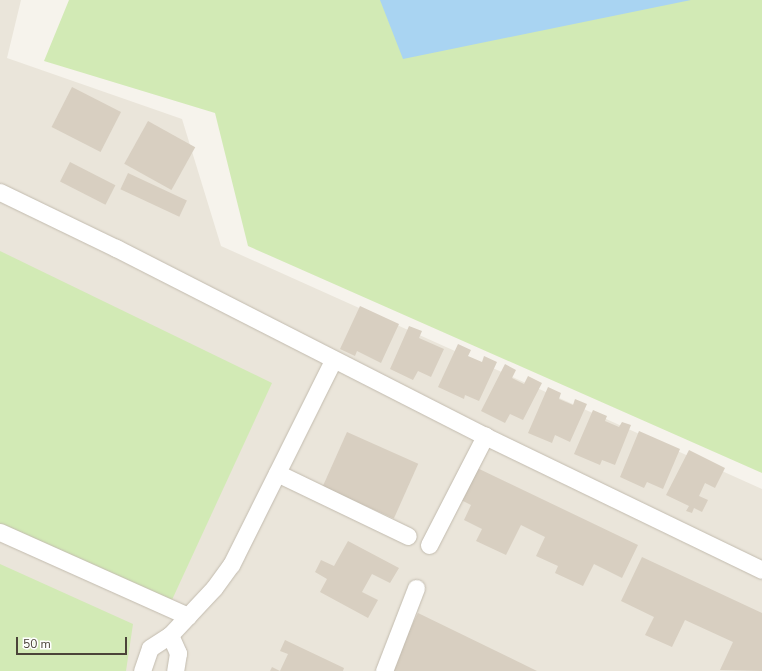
<!DOCTYPE html>
<style>
body{margin:0}
#map{position:relative;width:762px;height:671px;overflow:hidden;background:#f6f3ec;font-family:"Nunito Sans",sans-serif}
div>[style]{position:absolute}
.residential>*{inset:0;background:#eae5da}
.green>*{inset:0;background:#d2eab5}
.water>*{inset:0;background:#a9d4f2}
.building>*{inset:0;background:#d8cfc1;transform-origin:0 0}
.roads{filter:drop-shadow(0 0 1px #c2bbae) drop-shadow(0 0 1px #c2bbae)}
.street>*{height:17px;margin:-8.5px;padding:0 8.5px;transform-origin:8.5px;border-radius:8.5px;background:#fff}
span{translate:-50% -50%;white-space:nowrap;text-align:center;line-height:1.15;-webkit-text-stroke:3px #fff;paint-order:stroke}
.scale{position:absolute;left:16px;top:637px;width:111px;height:18px;box-sizing:border-box;border:2px solid #4b4439;border-top:0;padding-left:5px;font-size:12px;line-height:14px;white-space:nowrap;color:#4b4439;-webkit-text-stroke:3px #fff;paint-order:stroke}
</style>
<div id="map">
<div class="residential">
<i style="clip-path:polygon(0 0,21px 0,7px 58px,182px 119px,221px 246px,762px 489px,762px 671px,0 671px)"></i>
</div>
<div class="green">
<i style="clip-path:polygon(69px 0,762px 0,762px 473px,248px 246px,215px 113px,44px 61px)"></i>
<i style="clip-path:polygon(0 251px,272px 383px,171px 602px,0 526px)"></i>
<i style="clip-path:polygon(0 564px,133px 624px,126px 671px,0 671px)"></i>
</div>
<div class="water">
<i style="clip-path:polygon(380px 0,691px 0,403px 59px)"></i>
</div>
<div class="building">
<i style="left:72px;top:87px;width:55px;height:45px;rotate:27deg"></i>
<i style="left:148px;top:121px;width:54px;height:49px;rotate:29deg"></i>
<i style="left:70px;top:162px;width:51px;height:22px;rotate:27deg"></i>
<i style="left:128px;top:173px;width:65px;height:18px;rotate:25deg"></i>
<i style="clip-path:polygon(360px 306px,399px 324px,381px 363px,357px 351px,355px 356px,340px 349px)"></i>
<i style="clip-path:polygon(409px 326px,422px 331px,419px 338px,444px 349px,431px 377px,418px 371px,413px 380px,390px 369px)"></i>
<i style="clip-path:polygon(458px 344px,471px 350px,468px 356px,482px 362px,484px 356px,497px 362px,479px 401px,465px 395px,464px 399px,438px 387px)"></i>
<i style="clip-path:polygon(505px 364px,516px 370px,512px 378px,524px 384px,528px 376px,542px 383px,523px 420px,510px 414px,505px 423px,481px 411px)"></i>
<i style="clip-path:polygon(548px 387px,561px 393px,559px 399px,573px 405px,575px 399px,587px 404px,570px 442px,555px 435px,552px 443px,528px 433px)"></i>
<i style="clip-path:polygon(593px 410px,607px 416px,605px 421px,619px 427px,622px 422px,631px 425px,615px 465px,602px 460px,600px 465px,574px 454px)"></i>
<i style="clip-path:polygon(639px 431px,680px 449px,663px 489px,647px 482px,644px 488px,620px 477px)"></i>
<i style="left:347px;top:432px;width:78px;height:60px;rotate:24deg"></i>
<i style="clip-path:polygon(689px 450px,725px 468px,715px 488px,705px 483px,699px 496px,708px 500px,702px 512px,694px 508px,692px 513px,686px 511px,689px 506px,666px 495px)"></i>
<i style="clip-path:polygon(473px 466px,638px 545px,622px 578px,594px 564px,583px 586px,555px 573px,558px 566px,536px 556px,545px 537px,521px 525px,506px 555px,476px 541px,482px 529px,464px 520px,471px 505px,457px 498px)"></i>
<i style="clip-path:polygon(348px 541px,399px 568px,390px 583px,372px 574px,362px 592px,378px 600px,368px 618px,320px 592px,327px 579px,315px 572px,321px 560px,334px 566px)"></i>
<i style="clip-path:polygon(642px 557px,762px 613px,762px 671px,720px 670px,733px 642px,685px 620px,672px 647px,645px 635px,654px 617px,621px 601px)"></i>
<i style="clip-path:polygon(418px 613px,537px 671px,393px 671px,390px 670px)"></i>
<i style="clip-path:polygon(285px 640px,344px 668px,343px 671px,270px 671px,272px 667px,280px 671px,288px 654px,280px 651px)"></i>
</div>
<div class="roads">
<div class="street">
<i style="left:0;top:192px;width:129px;rotate:25.8deg"></i>
<i style="left:116px;top:248px;width:414px;rotate:27deg"></i>
<i style="left:485px;top:436px;width:308px;rotate:25.8deg"></i>
<i style="left:277px;top:473px;width:145px;rotate:25.7deg"></i>
<i style="left:0;top:532px;width:206px;rotate:24.1deg"></i>
<i style="left:429px;top:545px;width:123px;rotate:-62.8deg"></i>
<i style="left:170px;top:635px;width:20px;rotate:66deg"></i>
<i style="left:178px;top:653px;width:18px;rotate:99deg"></i>
<i style="left:142px;top:671px;width:24px;rotate:-71deg"></i>
<i style="left:150px;top:648px;width:24px;rotate:-33deg"></i>
<i style="left:170px;top:635px;width:64px;rotate:-46.9deg"></i>
<i style="left:214px;top:588px;width:29px;rotate:-54deg"></i>
<i style="left:231px;top:565px;width:229px;rotate:-63.5deg"></i>
<i style="left:384px;top:671px;width:89px;rotate:-68.9deg"></i>
</div>
</div>
<div class="scale">50 m</div>
</div>
